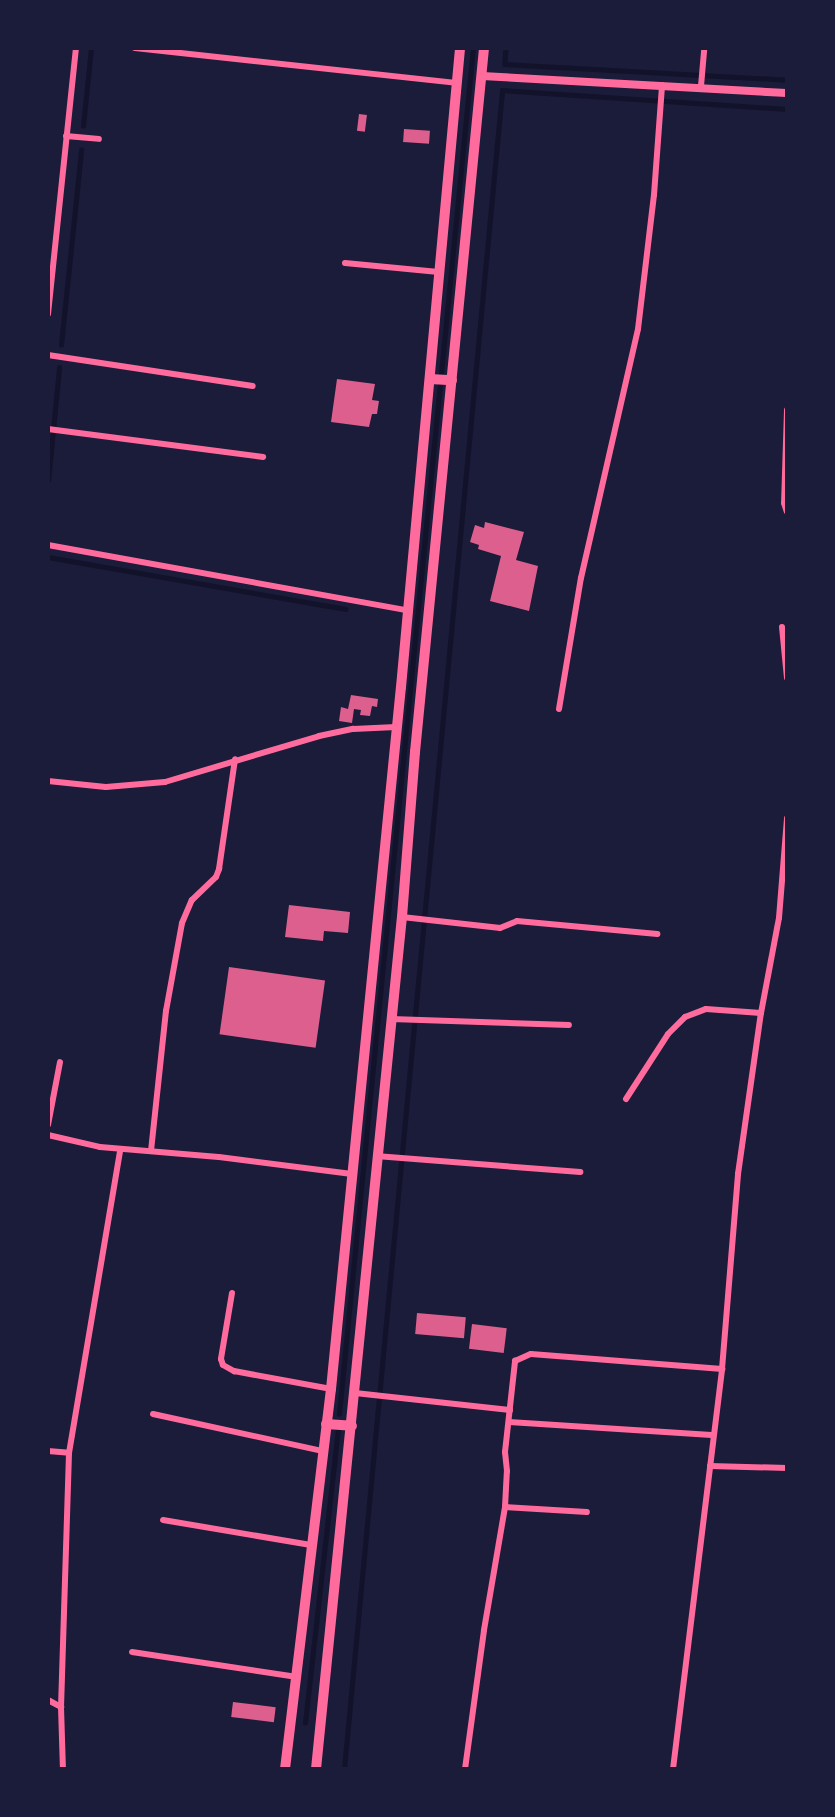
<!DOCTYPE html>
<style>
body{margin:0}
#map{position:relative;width:835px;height:1817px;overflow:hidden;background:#1b1b3a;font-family:"Exo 2",sans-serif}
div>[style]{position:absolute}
.stream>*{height:4.5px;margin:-2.25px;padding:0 2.25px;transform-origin:2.25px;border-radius:2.25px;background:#12122b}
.building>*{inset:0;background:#dd5f8e;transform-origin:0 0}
.minor>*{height:6px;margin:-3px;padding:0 3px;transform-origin:3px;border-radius:3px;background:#ff6b9d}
.tertiary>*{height:8px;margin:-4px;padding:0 4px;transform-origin:4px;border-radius:4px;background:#ff6b9d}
.primary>*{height:10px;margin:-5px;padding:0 5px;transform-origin:5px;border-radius:5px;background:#ff6b9d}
span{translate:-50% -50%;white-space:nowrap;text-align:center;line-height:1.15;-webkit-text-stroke:4.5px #1b1b3a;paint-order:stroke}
.frame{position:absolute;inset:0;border:50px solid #1b1b3a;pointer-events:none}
</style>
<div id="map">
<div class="stream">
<i style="left:506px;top:48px;width:16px;rotate:94deg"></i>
<i style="left:505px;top:64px;width:282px;rotate:3.2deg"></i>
<i style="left:83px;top:126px;width:78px;rotate:-84.1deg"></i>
<i style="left:61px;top:345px;width:196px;rotate:-84.1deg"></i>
<i style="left:48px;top:481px;width:114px;rotate:-84.4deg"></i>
<i style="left:48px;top:557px;width:302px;rotate:9.9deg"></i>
<i style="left:339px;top:1414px;width:1373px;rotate:-84.4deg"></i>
<i style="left:305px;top:1723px;width:294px;rotate:-83.6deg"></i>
<i style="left:344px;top:1769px;width:1686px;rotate:-84.62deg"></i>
<i style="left:502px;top:90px;width:286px;rotate:3.8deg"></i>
</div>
<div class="building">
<i style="left:359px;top:114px;width:8px;height:17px;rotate:7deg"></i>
<i style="left:404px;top:129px;width:26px;height:13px;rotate:4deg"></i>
<i style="clip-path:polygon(337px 379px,375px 384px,372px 400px,379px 401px,377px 414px,372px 414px,369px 427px,331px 422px)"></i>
<i style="clip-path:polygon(485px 522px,524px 532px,516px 560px,538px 566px,529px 611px,490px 601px,501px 556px,478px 549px,479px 545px,470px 542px,475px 525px,484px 528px)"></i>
<i style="clip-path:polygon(351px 695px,378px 699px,377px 707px,372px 706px,370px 716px,360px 715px,361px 710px,354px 709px,352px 723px,339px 721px,341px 707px,348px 709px)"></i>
<i style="clip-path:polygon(289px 905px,350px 912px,348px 933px,324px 931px,323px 941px,285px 937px)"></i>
<i style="left:229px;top:967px;width:97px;height:68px;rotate:8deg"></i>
<i style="left:417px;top:1313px;width:49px;height:21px;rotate:5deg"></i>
<i style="left:472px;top:1324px;width:35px;height:25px;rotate:7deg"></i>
<i style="left:233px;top:1702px;width:43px;height:15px;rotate:7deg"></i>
</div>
<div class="minor">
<i style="left:135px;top:48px;width:323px;rotate:6.2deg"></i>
<i style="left:701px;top:86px;width:38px;rotate:-85deg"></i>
<i style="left:66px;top:136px;width:33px;rotate:5deg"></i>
<i style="left:345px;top:263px;width:94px;rotate:5.5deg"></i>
<i style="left:48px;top:314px;width:267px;rotate:-84deg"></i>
<i style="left:48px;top:355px;width:207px;rotate:8.6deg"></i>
<i style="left:787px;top:410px;width:93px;rotate:91.8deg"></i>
<i style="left:784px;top:503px;width:9px;rotate:72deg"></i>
<i style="left:48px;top:429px;width:217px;rotate:7.4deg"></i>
<i style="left:48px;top:545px;width:364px;rotate:10.3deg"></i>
<i style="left:782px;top:627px;width:51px;rotate:84.4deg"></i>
<i style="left:559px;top:709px;width:133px;rotate:-80.5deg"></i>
<i style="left:581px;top:578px;width:255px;rotate:-77.1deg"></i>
<i style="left:638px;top:329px;width:135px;rotate:-83.2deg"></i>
<i style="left:654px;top:195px;width:110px;rotate:-85.8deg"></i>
<i style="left:48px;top:781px;width:58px;rotate:5.9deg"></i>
<i style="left:106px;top:787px;width:59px;rotate:-4.8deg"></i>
<i style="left:165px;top:782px;width:161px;rotate:-16.6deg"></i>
<i style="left:319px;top:736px;width:35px;rotate:-12deg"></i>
<i style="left:353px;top:729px;width:43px;rotate:-2.7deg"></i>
<i style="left:402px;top:917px;width:99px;rotate:6.4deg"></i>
<i style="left:500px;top:928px;width:18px;rotate:-22deg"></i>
<i style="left:517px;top:921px;width:141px;rotate:5.3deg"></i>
<i style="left:391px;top:1019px;width:178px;rotate:1.9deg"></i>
<i style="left:626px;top:1099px;width:77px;rotate:-57.1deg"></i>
<i style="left:668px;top:1034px;width:24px;rotate:-45deg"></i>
<i style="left:685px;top:1017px;width:22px;rotate:-21deg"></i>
<i style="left:706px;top:1009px;width:55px;rotate:4.2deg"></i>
<i style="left:48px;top:1125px;width:64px;rotate:-79.2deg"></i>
<i style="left:48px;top:1135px;width:53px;rotate:13deg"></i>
<i style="left:100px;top:1147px;width:119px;rotate:4.8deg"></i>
<i style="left:219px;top:1157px;width:134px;rotate:7.3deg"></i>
<i style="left:151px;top:1151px;width:141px;rotate:-83.9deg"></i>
<i style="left:166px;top:1011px;width:89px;rotate:-79.7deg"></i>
<i style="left:182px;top:923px;width:25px;rotate:-67deg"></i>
<i style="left:192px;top:900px;width:33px;rotate:-44deg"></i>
<i style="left:216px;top:877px;width:9px;rotate:-69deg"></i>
<i style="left:219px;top:869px;width:111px;rotate:-81.7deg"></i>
<i style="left:376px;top:1156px;width:205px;rotate:4.5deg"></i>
<i style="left:232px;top:1293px;width:67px;rotate:99.5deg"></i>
<i style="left:221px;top:1359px;width:6px;rotate:72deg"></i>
<i style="left:223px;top:1365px;width:13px;rotate:29deg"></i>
<i style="left:234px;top:1371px;width:99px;rotate:10.5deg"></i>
<i style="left:355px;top:1393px;width:156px;rotate:6.3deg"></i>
<i style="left:153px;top:1414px;width:174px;rotate:12.3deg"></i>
<i style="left:509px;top:1422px;width:203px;rotate:3.7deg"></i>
<i style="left:48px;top:1451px;width:21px;rotate:5deg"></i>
<i style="left:69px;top:1453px;width:254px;rotate:91.8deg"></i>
<i style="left:61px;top:1707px;width:62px;rotate:88.2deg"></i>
<i style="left:69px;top:1453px;width:307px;rotate:-80.4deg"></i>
<i style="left:710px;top:1466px;width:77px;rotate:1.5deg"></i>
<i style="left:505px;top:1507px;width:82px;rotate:3.5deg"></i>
<i style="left:163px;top:1520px;width:150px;rotate:9.6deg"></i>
<i style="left:132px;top:1652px;width:167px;rotate:8.6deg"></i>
<i style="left:48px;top:1700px;width:15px;rotate:28deg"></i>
<i style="left:465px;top:1769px;width:140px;rotate:-82.2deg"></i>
<i style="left:484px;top:1630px;width:125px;rotate:-80.3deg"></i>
<i style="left:505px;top:1507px;width:36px;rotate:-87deg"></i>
<i style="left:507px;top:1471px;width:19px;rotate:-96deg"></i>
<i style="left:505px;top:1452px;width:92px;rotate:-83.7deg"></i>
<i style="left:515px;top:1361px;width:17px;rotate:-24deg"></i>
<i style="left:531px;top:1354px;width:192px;rotate:4.5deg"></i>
<i style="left:673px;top:1769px;width:403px;rotate:-83deg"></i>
<i style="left:722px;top:1369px;width:196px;rotate:-85.3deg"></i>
<i style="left:738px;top:1174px;width:163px;rotate:-81.9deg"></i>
<i style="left:761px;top:1013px;width:97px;rotate:-79.3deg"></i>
<i style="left:779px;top:918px;width:100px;rotate:-85.4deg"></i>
</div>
<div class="tertiary">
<i style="left:482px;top:76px;width:305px;rotate:3.2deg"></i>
</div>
<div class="primary">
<i style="left:430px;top:379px;width:22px;rotate:3deg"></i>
<i style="left:326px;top:1424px;width:26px;rotate:4deg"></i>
<i style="left:285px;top:1769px;width:383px;rotate:-83.1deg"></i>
<i style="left:331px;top:1389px;width:705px;rotate:-84.31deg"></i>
<i style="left:401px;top:687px;width:642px;rotate:-84.72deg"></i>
<i style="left:316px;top:1769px;width:856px;rotate:-84.24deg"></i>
<i style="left:402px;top:917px;width:166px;rotate:-85.5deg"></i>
<i style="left:415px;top:752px;width:707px;rotate:-84.4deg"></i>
</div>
<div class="frame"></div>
</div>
